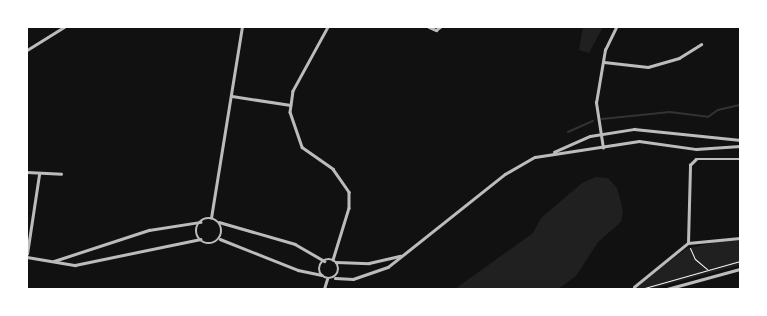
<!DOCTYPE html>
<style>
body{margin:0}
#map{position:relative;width:767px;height:316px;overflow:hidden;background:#111;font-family:"Source Sans 3",sans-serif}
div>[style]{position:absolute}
.green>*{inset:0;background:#202020}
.stream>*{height:1.5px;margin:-0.75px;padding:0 0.75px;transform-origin:0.75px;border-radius:0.75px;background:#333}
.path>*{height:1px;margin:-0.5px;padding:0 0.5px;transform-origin:0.5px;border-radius:0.5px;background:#f5f5f5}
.minor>*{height:2.5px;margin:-1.25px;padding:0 1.25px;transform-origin:1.25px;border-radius:1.25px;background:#bcbcbc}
.minor>.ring{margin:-1.25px;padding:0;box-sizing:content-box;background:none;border:2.5px solid #bcbcbc;border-radius:50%}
span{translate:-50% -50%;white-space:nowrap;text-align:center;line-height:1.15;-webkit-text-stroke:3px #fff;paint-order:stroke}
.frame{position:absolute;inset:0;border:28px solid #fff;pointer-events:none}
</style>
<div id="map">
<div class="green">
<i style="clip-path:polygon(583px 27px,603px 27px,589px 53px,579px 50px)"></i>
<i style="clip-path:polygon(596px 177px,608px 178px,617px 188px,623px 211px,621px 222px,598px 242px,576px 276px,558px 289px,455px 289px,533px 233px,541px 218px,582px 183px)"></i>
<i style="clip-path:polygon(720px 241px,740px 241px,740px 265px,651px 289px,633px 289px,686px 249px)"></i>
</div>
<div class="stream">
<i style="left:602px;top:119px;width:68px;rotate:-5.9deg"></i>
<i style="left:670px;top:112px;width:38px;rotate:7deg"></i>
<i style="left:708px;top:117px;width:12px;rotate:-35deg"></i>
<i style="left:718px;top:110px;width:23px;rotate:-13deg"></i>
<i style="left:568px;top:132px;width:27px;rotate:-24deg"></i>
</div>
<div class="path">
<i style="left:690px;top:248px;width:12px;rotate:66deg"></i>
<i style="left:695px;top:259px;width:16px;rotate:40deg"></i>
<i style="left:641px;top:289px;width:103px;rotate:-15.8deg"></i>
</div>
<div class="minor">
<i style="left:328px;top:27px;width:73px;rotate:118.7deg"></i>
<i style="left:293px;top:91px;width:21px;rotate:98deg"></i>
<i style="left:290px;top:112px;width:37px;rotate:71deg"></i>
<i style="left:302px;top:147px;width:38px;rotate:35deg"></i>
<i style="left:333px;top:169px;width:28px;rotate:55deg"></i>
<i style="left:349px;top:192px;width:16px;rotate:90deg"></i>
<i style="left:349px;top:208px;width:54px;rotate:107.1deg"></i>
<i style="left:429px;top:27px;width:8px;rotate:23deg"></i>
<i style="left:436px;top:30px;width:5px;rotate:-37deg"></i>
<i style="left:27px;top:50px;width:44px;rotate:-31.9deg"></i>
<i style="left:604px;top:62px;width:44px;rotate:6.5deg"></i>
<i style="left:648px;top:67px;width:32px;rotate:-16deg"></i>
<i style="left:679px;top:58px;width:26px;rotate:-32deg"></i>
<i style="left:232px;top:96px;width:59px;rotate:8.8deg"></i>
<i style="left:603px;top:148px;width:46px;rotate:-98.8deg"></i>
<i style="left:596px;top:103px;width:54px;rotate:-80.4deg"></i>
<i style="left:605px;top:50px;width:25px;rotate:-64deg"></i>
<i style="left:554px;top:152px;width:39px;rotate:-24deg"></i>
<i style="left:590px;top:136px;width:45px;rotate:-9deg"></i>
<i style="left:634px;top:129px;width:107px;rotate:5.9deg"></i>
<i style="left:27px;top:172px;width:34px;rotate:3deg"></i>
<i style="left:211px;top:218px;width:193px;rotate:-80.8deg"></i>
<i class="ring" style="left:196px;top:218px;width:23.5px;height:23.5px"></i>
<i style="left:219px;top:222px;width:79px;rotate:16.1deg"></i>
<i style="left:295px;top:244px;width:34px;rotate:30deg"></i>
<i style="left:220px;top:239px;width:84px;rotate:21.7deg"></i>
<i style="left:298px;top:270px;width:24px;rotate:12deg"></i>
<i style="left:688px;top:243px;width:78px;rotate:-88.5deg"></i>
<i style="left:690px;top:165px;width:8px;rotate:-45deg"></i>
<i style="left:696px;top:159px;width:44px"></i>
<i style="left:27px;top:254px;width:80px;rotate:-81.4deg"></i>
<i style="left:27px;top:257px;width:49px;rotate:9.5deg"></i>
<i style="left:75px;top:265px;width:128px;rotate:-11.7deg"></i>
<i class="ring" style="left:319px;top:259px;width:17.5px;height:17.5px"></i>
<i style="left:54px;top:261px;width:100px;rotate:-18.1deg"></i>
<i style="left:149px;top:230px;width:52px;rotate:-8.9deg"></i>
<i style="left:336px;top:262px;width:33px;rotate:2deg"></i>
<i style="left:369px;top:263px;width:32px;rotate:-13deg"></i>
<i style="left:335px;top:278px;width:18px;rotate:3deg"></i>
<i style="left:353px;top:279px;width:37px;rotate:-19deg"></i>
<i style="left:388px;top:267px;width:149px;rotate:-38.5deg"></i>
<i style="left:505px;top:174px;width:34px;rotate:-30deg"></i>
<i style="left:535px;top:157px;width:105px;rotate:-8.7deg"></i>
<i style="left:639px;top:141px;width:58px;rotate:8deg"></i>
<i style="left:696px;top:149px;width:44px;rotate:-3.9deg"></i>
<i style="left:634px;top:287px;width:70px;rotate:-39.2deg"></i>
<i style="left:688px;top:243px;width:52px;rotate:-5.5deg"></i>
<i style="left:324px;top:289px;width:10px;rotate:-73deg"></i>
<i style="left:667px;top:289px;width:76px;rotate:-15.3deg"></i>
</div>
<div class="frame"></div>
</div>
